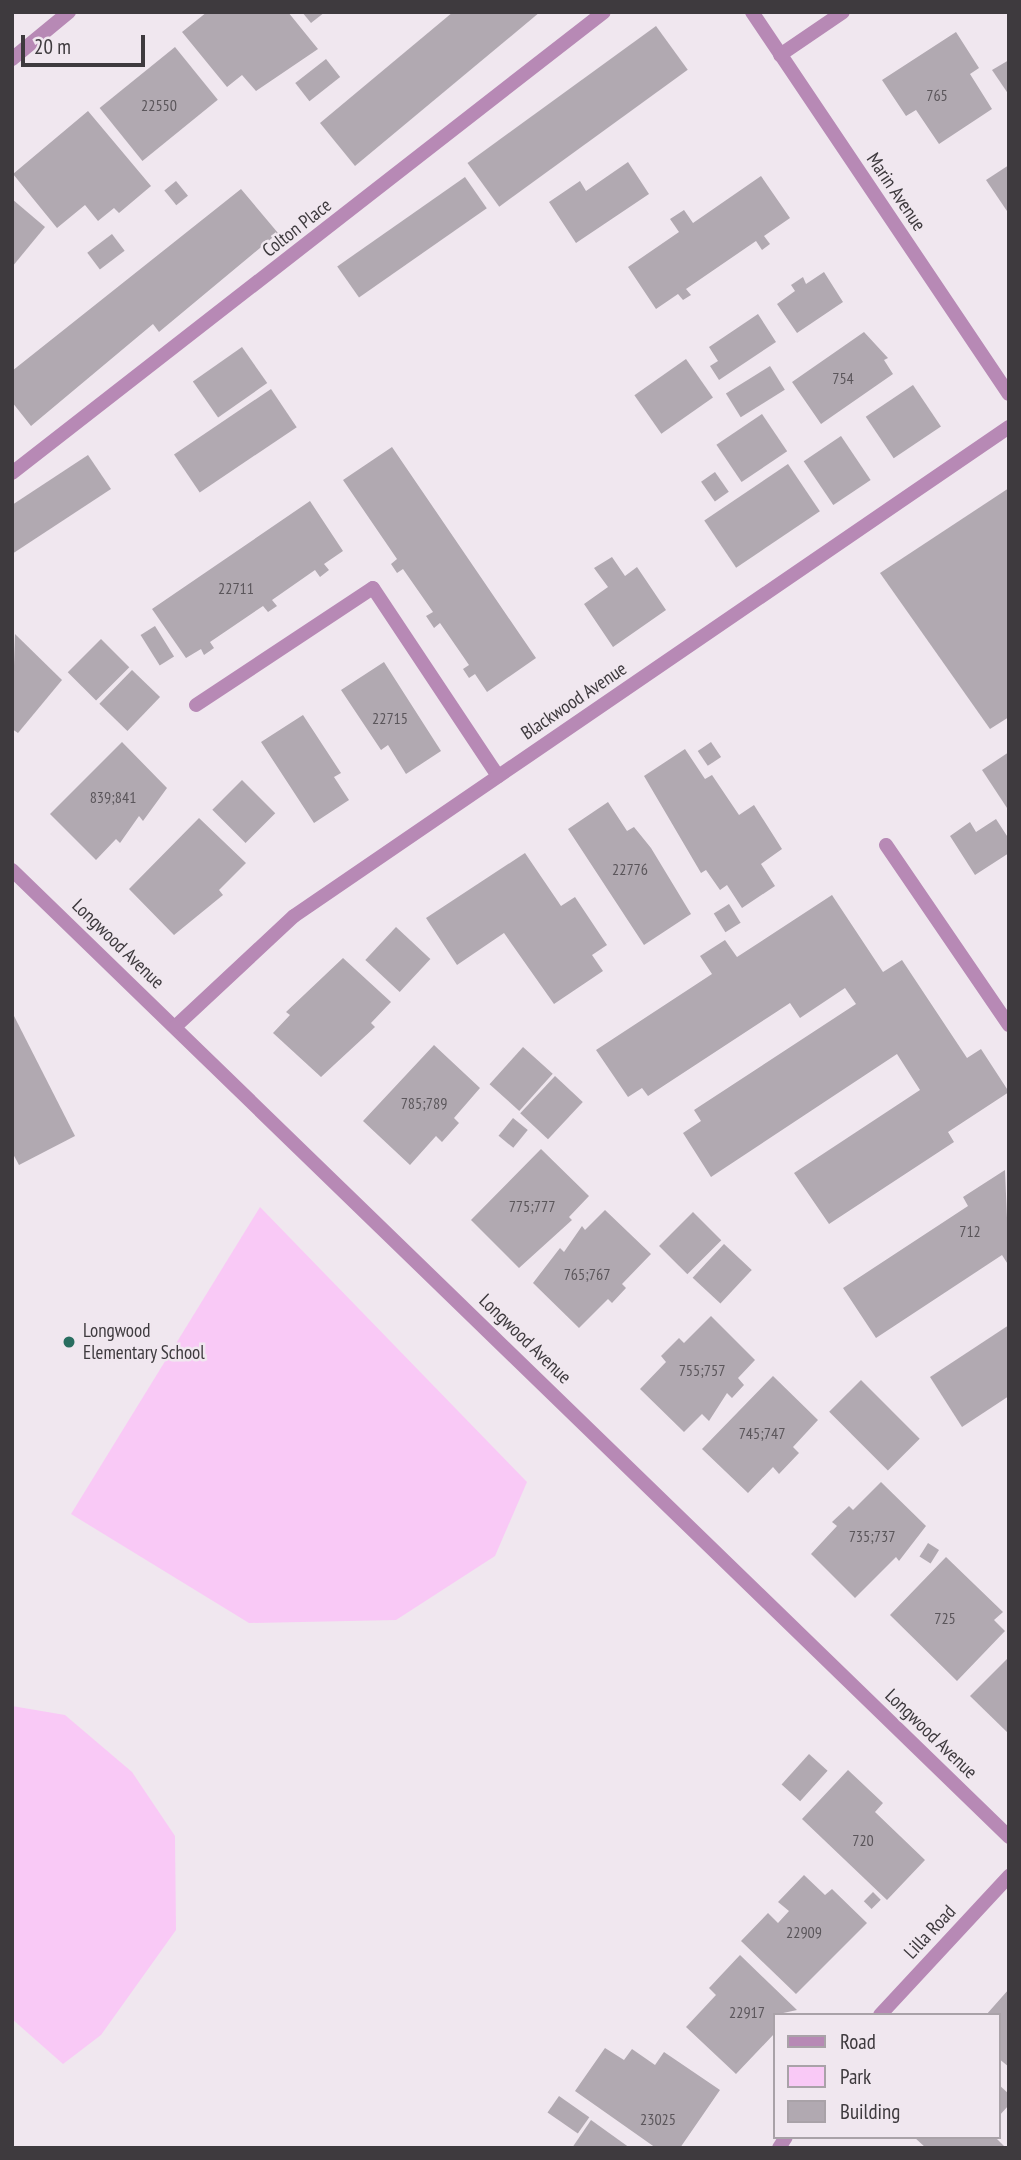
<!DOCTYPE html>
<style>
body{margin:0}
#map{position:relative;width:1021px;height:2160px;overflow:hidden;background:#f0e7ef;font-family:"PT Sans Narrow",sans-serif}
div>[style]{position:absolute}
.green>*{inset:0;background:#f9c9f6}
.building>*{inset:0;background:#b1a9b1;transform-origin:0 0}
.lane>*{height:14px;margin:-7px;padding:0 7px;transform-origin:7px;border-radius:7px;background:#b789b5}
.street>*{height:14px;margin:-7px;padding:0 7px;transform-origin:7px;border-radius:7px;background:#b789b5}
.dots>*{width:19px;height:19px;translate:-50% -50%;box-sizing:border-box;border:4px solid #f0e7ef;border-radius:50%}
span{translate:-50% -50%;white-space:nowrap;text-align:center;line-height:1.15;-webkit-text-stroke:5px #f0e7ef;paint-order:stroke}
.number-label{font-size:16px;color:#5b565b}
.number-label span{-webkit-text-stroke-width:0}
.street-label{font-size:19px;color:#3e3a3e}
.poi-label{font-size:19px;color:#3e3a3e}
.left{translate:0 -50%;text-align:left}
.frame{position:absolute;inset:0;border:14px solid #3e3a3e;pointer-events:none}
.legend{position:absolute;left:773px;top:2013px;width:228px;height:126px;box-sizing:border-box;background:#f0e7ef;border:2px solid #a9a2a8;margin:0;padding:9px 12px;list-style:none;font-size:21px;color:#3e3a3e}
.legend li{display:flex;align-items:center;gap:14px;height:35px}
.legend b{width:35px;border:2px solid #a9a2a8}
.scale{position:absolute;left:21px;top:35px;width:124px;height:32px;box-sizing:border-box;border:4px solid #3e3a3e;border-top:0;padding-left:9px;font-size:21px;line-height:24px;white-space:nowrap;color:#3e3a3e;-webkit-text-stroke:5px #f0e7ef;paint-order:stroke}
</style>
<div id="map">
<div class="green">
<i style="clip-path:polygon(260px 1207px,527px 1482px,495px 1556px,396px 1620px,249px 1623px,71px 1514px)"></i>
<i style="clip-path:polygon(12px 1706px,65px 1715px,132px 1772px,175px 1836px,176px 1930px,101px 2035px,63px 2064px,12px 2019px)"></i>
</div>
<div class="building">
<i style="clip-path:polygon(207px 12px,288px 12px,318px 49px,256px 91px,242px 75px,227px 87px,182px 32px)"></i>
<i style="clip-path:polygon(302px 12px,325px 12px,311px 23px)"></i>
<i style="clip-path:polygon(453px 12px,540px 12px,355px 166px,320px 123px)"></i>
<i style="left:656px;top:26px;width:54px;height:233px;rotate:54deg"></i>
<i style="clip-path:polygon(956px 32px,979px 68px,970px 74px,992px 109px,939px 144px,916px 110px,906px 116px,882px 80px)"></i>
<i style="left:175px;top:47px;width:68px;height:97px;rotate:51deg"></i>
<i style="left:326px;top:59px;width:23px;height:39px;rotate:52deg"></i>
<i style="clip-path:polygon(1009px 60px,1009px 95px,992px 70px)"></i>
<i style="clip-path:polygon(88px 111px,151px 186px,119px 213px,114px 208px,98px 221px,85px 205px,57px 228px,13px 174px)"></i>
<i style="clip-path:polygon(628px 162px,649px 194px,576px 243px,549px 202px,580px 181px,586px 191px)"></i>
<i style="clip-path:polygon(1009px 165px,1009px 214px,986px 180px)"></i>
<i style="clip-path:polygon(761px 176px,790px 218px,764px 236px,770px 244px,762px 250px,756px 241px,686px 289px,691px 295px,683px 300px,678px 294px,656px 309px,628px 267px,679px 232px,670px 219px,684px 210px,693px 223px)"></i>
<i style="left:465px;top:177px;width:38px;height:156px;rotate:55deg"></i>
<i style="left:176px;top:181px;width:19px;height:15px;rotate:51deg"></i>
<i style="clip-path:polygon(241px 189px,278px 233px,159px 332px,153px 324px,31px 426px,12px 402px,12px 371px)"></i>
<i style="clip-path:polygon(12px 199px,45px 227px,12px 267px)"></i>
<i style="left:112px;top:234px;width:21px;height:31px;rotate:53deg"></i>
<i style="clip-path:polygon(824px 272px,843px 302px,797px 333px,777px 304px,795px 291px,791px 285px,803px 277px,806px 284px)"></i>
<i style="clip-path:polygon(758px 314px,776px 342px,719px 380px,710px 366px,718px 361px,709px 347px)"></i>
<i style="clip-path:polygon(864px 332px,888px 358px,884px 360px,893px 374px,821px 424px,792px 382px)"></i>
<i style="left:242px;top:347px;width:44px;height:60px;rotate:55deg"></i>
<i style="left:686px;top:359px;width:47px;height:63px;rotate:55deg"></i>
<i style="left:770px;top:366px;width:28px;height:52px;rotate:58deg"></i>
<i style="left:913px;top:385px;width:50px;height:57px;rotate:56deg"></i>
<i style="left:271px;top:389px;width:46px;height:117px;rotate:56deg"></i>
<i style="left:762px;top:414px;width:45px;height:55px;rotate:56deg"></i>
<i style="left:841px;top:436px;width:53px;height:45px;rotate:56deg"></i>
<i style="clip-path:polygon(392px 447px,536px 658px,487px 692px,475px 674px,469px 678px,463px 669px,469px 665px,440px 623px,434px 628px,426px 616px,433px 612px,403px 569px,397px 573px,391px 564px,397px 559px,343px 480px)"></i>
<i style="clip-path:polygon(88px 455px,111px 489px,12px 554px,12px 505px)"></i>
<i style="left:788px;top:464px;width:57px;height:101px;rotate:56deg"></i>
<i style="left:715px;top:472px;width:24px;height:17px;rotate:55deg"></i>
<i style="clip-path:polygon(1009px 488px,1009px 717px,990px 729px,880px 573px)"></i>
<i style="clip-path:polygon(310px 501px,343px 551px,324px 564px,329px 570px,320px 577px,315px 570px,272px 600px,277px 606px,268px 612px,263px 606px,210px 642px,214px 648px,204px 655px,201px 649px,186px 658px,152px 609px)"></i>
<i style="clip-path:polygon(612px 557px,625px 576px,637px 567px,666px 610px,613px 647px,584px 604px,608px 587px,594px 568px)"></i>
<i style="left:155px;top:626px;width:36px;height:17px;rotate:58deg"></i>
<i style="clip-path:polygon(15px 634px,62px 680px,18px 733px,12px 729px)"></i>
<i style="left:101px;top:639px;width:40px;height:47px;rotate:45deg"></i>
<i style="clip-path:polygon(384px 662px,441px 751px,406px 774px,388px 745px,381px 750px,341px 690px)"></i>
<i style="left:132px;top:670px;width:39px;height:47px;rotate:44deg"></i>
<i style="clip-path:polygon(303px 715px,341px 773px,334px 777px,349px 800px,314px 823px,261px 742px)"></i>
<i style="clip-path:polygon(122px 742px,167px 788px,143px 821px,139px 816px,120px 843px,116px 839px,96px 860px,50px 814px)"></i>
<i style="left:711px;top:742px;width:18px;height:16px;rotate:56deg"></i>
<i style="clip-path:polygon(685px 749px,705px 779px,712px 775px,739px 815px,754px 805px,782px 849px,761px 864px,775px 886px,742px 908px,727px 885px,720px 890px,706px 870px,701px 873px,644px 776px)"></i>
<i style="clip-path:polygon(1009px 752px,1009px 811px,982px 770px)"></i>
<i style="left:242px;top:780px;width:47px;height:42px;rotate:45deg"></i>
<i style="clip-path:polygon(608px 802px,627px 831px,634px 827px,651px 848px,691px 914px,644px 945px,568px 829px)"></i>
<i style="clip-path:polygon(199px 818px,246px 863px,219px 890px,223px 895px,174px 935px,129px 889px)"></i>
<i style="clip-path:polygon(996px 819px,1009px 839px,1009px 853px,975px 875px,950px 836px,970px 822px,976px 832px)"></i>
<i style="clip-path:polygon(525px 853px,561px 906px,575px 897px,607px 945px,592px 955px,603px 971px,554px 1004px,504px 933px,457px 965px,426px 918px)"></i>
<i style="clip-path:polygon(832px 895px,883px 972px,902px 960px,967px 1058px,981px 1049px,1009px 1092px,948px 1132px,954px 1142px,829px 1224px,794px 1173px,920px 1090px,897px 1054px,711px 1177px,683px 1133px,701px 1121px,694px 1110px,856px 1004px,845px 988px,800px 1018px,790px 1003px,648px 1096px,642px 1088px,628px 1097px,596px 1050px,712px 974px,700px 956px,725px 940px,737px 957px)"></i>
<i style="left:729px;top:904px;width:22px;height:18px;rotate:58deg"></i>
<i style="left:396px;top:927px;width:47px;height:45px;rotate:43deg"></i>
<i style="clip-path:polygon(343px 958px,391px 1002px,371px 1023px,375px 1027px,321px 1077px,273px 1033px,290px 1015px,286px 1012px)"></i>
<i style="clip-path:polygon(12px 1012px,75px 1136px,19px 1165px,12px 1152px)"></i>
<i style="clip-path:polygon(434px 1045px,480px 1088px,454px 1118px,459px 1123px,442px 1142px,436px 1136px,410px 1165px,363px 1121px)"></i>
<i style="left:523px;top:1047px;width:40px;height:50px;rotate:42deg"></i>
<i style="left:555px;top:1076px;width:38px;height:51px;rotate:43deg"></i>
<i style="left:513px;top:1118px;width:19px;height:23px;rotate:39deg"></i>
<i style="clip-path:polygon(541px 1149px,589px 1196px,569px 1217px,572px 1220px,519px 1268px,471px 1220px)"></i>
<i style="clip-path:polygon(1005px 1170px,1009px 1266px,1002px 1255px,876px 1338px,843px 1288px,968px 1206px,963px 1197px)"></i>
<i style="clip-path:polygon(605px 1210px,651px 1254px,622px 1284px,626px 1288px,612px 1303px,608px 1299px,579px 1328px,533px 1283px,560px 1248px,564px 1252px,582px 1226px,585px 1230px)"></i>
<i style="left:693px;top:1212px;width:40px;height:48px;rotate:45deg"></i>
<i style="left:724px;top:1244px;width:38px;height:46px;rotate:43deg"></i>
<i style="clip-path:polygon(711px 1316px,755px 1360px,738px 1378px,744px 1385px,732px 1398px,727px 1393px,709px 1421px,702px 1414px,684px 1432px,640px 1389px,666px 1362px,661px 1356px,679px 1338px,684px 1343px)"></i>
<i style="clip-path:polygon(1009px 1325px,1009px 1396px,962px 1427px,930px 1377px)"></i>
<i style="clip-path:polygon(773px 1376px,818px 1420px,793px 1447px,799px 1453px,779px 1474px,773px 1467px,748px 1493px,702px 1449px)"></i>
<i style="left:861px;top:1380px;width:83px;height:45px;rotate:45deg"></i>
<i style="clip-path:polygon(881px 1482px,926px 1526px,899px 1561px,896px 1557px,855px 1598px,811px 1554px,837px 1526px,832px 1522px,849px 1506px,853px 1510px)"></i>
<i style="left:928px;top:1543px;width:13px;height:16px;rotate:32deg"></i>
<i style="clip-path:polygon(946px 1557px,1003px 1612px,994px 1620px,1005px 1631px,957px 1681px,890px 1615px)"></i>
<i style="clip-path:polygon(1009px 1657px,1009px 1734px,970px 1696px)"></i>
<i style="left:809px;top:1754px;width:25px;height:41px;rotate:42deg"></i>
<i style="clip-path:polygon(848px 1770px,883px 1803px,875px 1812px,925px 1860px,887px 1900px,802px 1819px)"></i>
<i style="clip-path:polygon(804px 1875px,825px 1895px,832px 1889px,867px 1923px,796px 1994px,741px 1941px,768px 1913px,778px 1923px,789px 1911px,778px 1902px)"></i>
<i style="left:873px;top:1892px;width:11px;height:13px;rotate:45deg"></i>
<i style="clip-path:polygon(740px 1955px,797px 2010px,774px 2015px,774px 2034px,736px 2074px,686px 2027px,716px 1995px,709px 1988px)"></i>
<i style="clip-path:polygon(1009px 1989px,1009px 2067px,998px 2058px,998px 2015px,986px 2015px)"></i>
<i style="clip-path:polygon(605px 2048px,624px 2060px,632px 2049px,655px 2065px,664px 2052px,720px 2090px,680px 2148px,656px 2148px,575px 2091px)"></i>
<i style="clip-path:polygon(998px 2084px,1009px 2094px,1009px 2105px,998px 2117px)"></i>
<i style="left:559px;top:2096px;width:37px;height:20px;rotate:35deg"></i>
<i style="clip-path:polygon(591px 2120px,630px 2148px,572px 2148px)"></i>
<i style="clip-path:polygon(914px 2137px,995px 2137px,1006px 2148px,926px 2148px)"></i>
</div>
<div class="lane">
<i style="left:196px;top:705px;width:212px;rotate:-33.5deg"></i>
<i style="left:373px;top:588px;width:226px;rotate:56.4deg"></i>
<i style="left:886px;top:845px;width:218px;rotate:55.7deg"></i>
</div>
<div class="street">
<i style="left:752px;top:12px;width:460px;rotate:56.1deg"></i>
<i style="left:780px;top:55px;width:76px;rotate:-34.3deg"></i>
<i style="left:12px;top:59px;width:74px;rotate:-39.5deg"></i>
<i style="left:12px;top:473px;width:750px;rotate:-37.91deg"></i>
<i style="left:12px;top:870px;width:1389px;rotate:44.12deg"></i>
<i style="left:176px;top:1026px;width:161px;rotate:-43deg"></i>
<i style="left:294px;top:916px;width:866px;rotate:-34.37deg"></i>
<i style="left:880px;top:2015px;width:190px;rotate:-47.1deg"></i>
<i style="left:779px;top:2148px;width:13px;rotate:-58deg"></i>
</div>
<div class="dots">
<i style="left:69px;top:1342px;background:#296e60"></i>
</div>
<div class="number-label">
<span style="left:937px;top:95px">765</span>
<span style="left:159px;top:105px">22550</span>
<span style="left:843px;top:378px">754</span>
<span style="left:236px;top:588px">22711</span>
<span style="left:390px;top:718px">22715</span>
<span style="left:113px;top:797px">839;841</span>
<span style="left:630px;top:869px">22776</span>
<span style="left:424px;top:1103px">785;789</span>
<span style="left:532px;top:1206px">775;777</span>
<span style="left:970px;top:1231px">712</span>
<span style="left:587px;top:1274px">765;767</span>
<span style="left:702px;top:1370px">755;757</span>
<span style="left:762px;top:1433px">745;747</span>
<span style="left:872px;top:1536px">735;737</span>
<span style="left:945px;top:1618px">725</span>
<span style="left:863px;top:1840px">720</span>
<span style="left:804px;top:1932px">22909</span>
<span style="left:747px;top:2012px">22917</span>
<span style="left:658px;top:2119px">23025</span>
</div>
<div class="street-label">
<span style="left:896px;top:192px;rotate:56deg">Marin Avenue</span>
<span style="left:297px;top:228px;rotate:-38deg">Colton Place</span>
<span style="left:574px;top:701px;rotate:-34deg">Blackwood Avenue</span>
<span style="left:118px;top:944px;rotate:44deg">Longwood Avenue</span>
<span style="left:525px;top:1339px;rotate:44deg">Longwood Avenue</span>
<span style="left:931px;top:1734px;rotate:44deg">Longwood Avenue</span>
<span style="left:930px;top:1932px;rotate:-47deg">Lilla Road</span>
</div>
<div class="poi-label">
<span class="left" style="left:83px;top:1342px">Longwood<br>Elementary School</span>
</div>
<div class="frame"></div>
<ul class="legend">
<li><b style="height:9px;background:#b789b5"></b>Road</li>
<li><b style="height:19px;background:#f9c9f6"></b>Park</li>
<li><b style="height:19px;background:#b1a9b1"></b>Building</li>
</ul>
<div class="scale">20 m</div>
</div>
